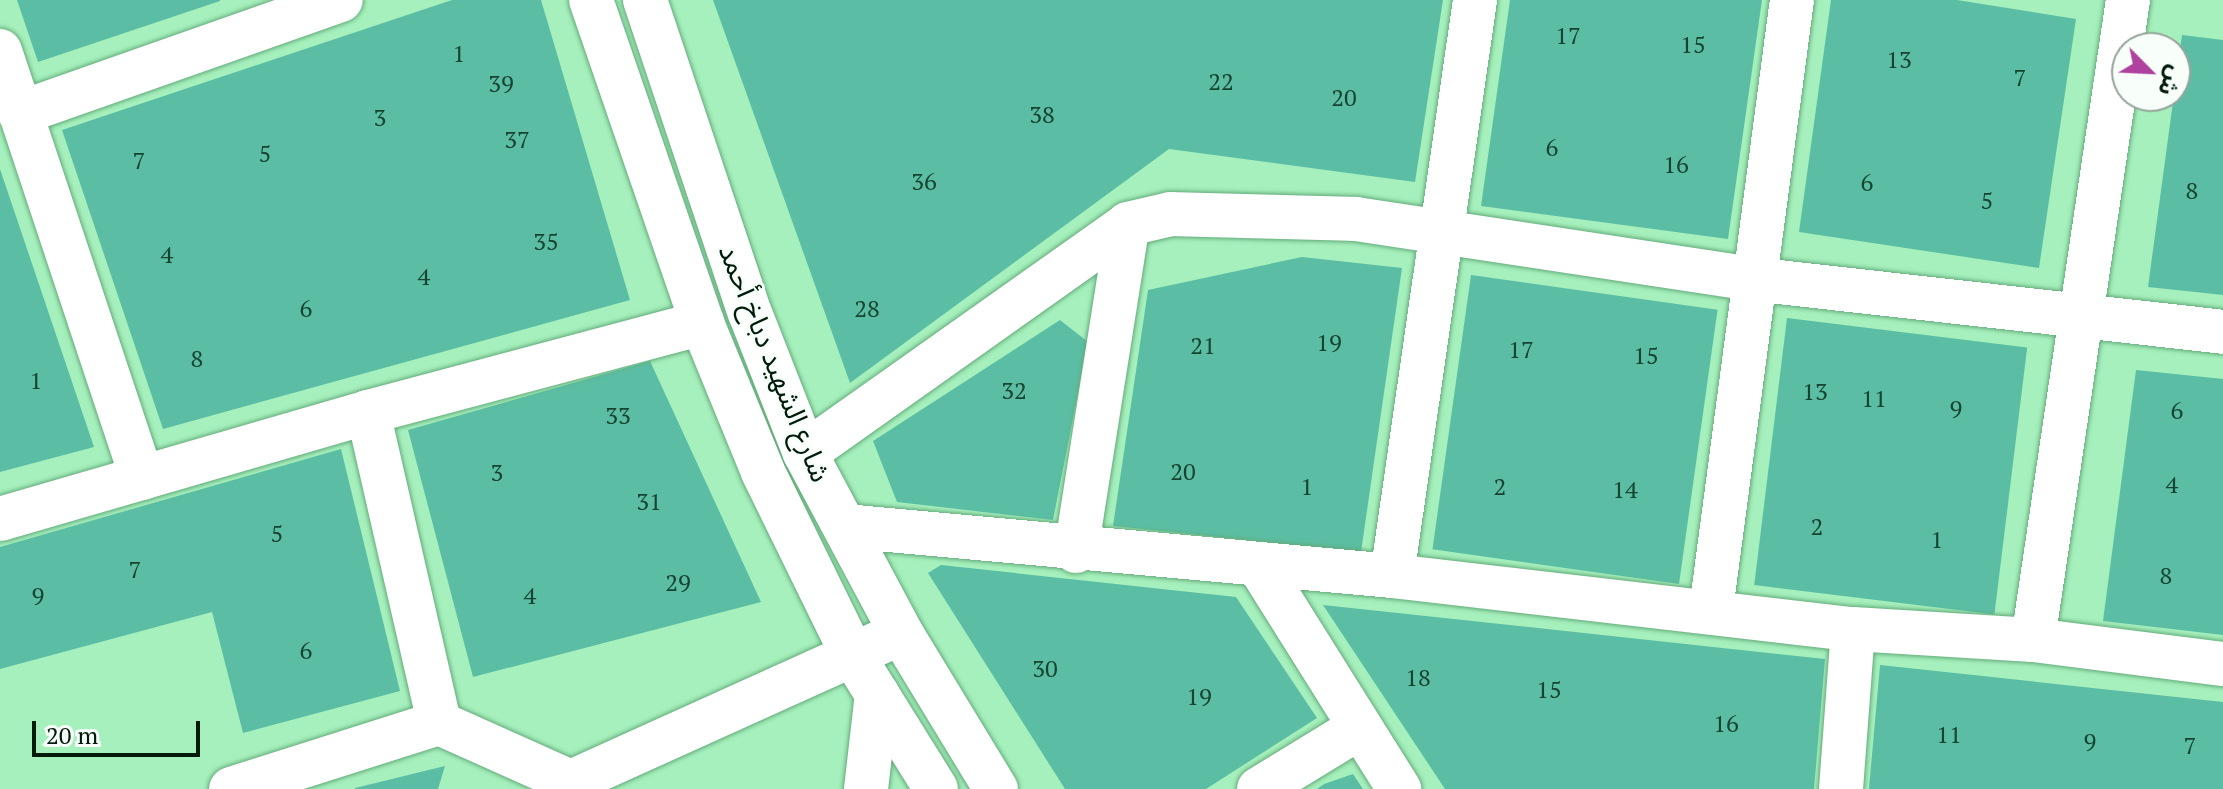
<!DOCTYPE html>
<meta charset="utf-8">
<style>
body{margin:0}
#map{position:relative;width:2223px;height:789px;overflow:hidden;background:#a6f0bd;font-family:"PT Serif","Noto Sans Arabic",serif}
div>[style]{position:absolute}
.building>*{inset:0;background:#5bbea4;transform-origin:0 0}
.roads{filter:drop-shadow(0 0 2px #64ab7b) drop-shadow(0 0 2px #64ab7b)}
.minor>*{height:44px;margin:-22px;padding:0 22px;transform-origin:22px;border-radius:22px;background:#fff}
.tertiary>*{height:44px;margin:-22px;padding:0 22px;transform-origin:22px;border-radius:22px;background:#fff}
span{translate:-50% -50%;white-space:nowrap;text-align:center;line-height:1.15;-webkit-text-stroke:6px #f8fffa;paint-order:stroke}
.number-label{font-size:24px;color:#174430}
.number-label span{-webkit-text-stroke-width:0}
.street-label{font-size:28px;color:#001b09}
.north{position:absolute;left:2111px;top:32px;width:80px;height:80px;box-sizing:border-box;background:#f8fffa;border:2px solid #95a49a;border-radius:50%;rotate:114deg;font-size:22px;font-weight:700;line-height:32px;text-align:center;color:#001b09}
.north::after{content:'';display:block;margin:auto;width:28px;height:36px;background:#af419f;clip-path:polygon(50% 0,100% 100%,50% 72%,0 100%)}
.scale{position:absolute;left:32px;top:721px;width:168px;height:36px;box-sizing:border-box;border:4px solid #001b09;border-top:0;padding-left:10px;font-size:24px;line-height:28px;white-space:nowrap;color:#001b09;-webkit-text-stroke:6px #f8fffa;paint-order:stroke}
</style>
<div id="map">
<div class="building">
<i style="clip-path:polygon(17px 0,220px 0,220px 1px,38px 62px)"></i>
<i style="clip-path:polygon(452px 0,541px 0,630px 300px,163px 429px,62px 130px)"></i>
<i style="clip-path:polygon(713px 0,1443px 0,1415px 182px,1169px 149px,850px 383px)"></i>
<i style="clip-path:polygon(1510px 0,1762px 0,1728px 239px,1481px 206px)"></i>
<i style="clip-path:polygon(1831px 0,1957px 0,2076px 19px,2039px 268px,1799px 232px)"></i>
<i style="clip-path:polygon(2182px 35px,2223px 40px,2223px 295px,2148px 287px)"></i>
<i style="clip-path:polygon(0 169px,94px 447px,0 472px)"></i>
<i style="clip-path:polygon(1302px 257px,1402px 268px,1361px 552px,1113px 526px,1148px 290px)"></i>
<i style="left:1471px;top:275px;width:249px;height:277px;rotate:8deg"></i>
<i style="left:1787px;top:318px;width:242px;height:269px;rotate:7deg"></i>
<i style="clip-path:polygon(1060px 320px,1088px 342px,1053px 520px,897px 502px,873px 441px)"></i>
<i style="clip-path:polygon(650px 361px,761px 602px,473px 677px,408px 430px)"></i>
<i style="clip-path:polygon(2136px 370px,2223px 379px,2223px 635px,2103px 621px)"></i>
<i style="clip-path:polygon(341px 449px,400px 691px,243px 733px,212px 612px,0 669px,0 547px)"></i>
<i style="clip-path:polygon(941px 565px,1236px 597px,1317px 718px,1206px 789px,1065px 789px,928px 573px)"></i>
<i style="clip-path:polygon(1323px 605px,1825px 659px,1814px 789px,1445px 789px)"></i>
<i style="clip-path:polygon(1880px 665px,2223px 702px,2223px 789px,1869px 789px)"></i>
<i style="clip-path:polygon(445px 766px,438px 789px,355px 789px,355px 788px)"></i>
<i style="clip-path:polygon(1353px 774px,1363px 789px,1317px 789px,1324px 784px)"></i>
</div>
<div class="roads">
<div class="minor">
<i style="left:0;top:51px;width:450px;rotate:71.6deg"></i>
<i style="left:20px;top:113px;width:340px;rotate:-19.4deg"></i>
<i style="left:368px;top:412px;width:319px;rotate:77.1deg"></i>
<i style="left:805px;top:453px;width:396px;rotate:-35.3deg"></i>
<i style="left:1128px;top:224px;width:44px;rotate:-13.1deg"></i>
<i style="left:1171px;top:214px;width:185px;rotate:1.5deg"></i>
<i style="left:1356px;top:219px;width:401px;rotate:8.6deg"></i>
<i style="left:1752px;top:279px;width:474px;rotate:6.4deg"></i>
<i style="left:0;top:519px;width:383px;rotate:-16.2deg"></i>
<i style="left:368px;top:412px;width:346px;rotate:-14.9deg"></i>
<i style="left:845px;top:526px;width:549px;rotate:5.22deg"></i>
<i style="left:1392px;top:576px;width:464px;rotate:6.6deg"></i>
<i style="left:1853px;top:629px;width:180px;rotate:3.5deg"></i>
<i style="left:2033px;top:640px;width:192px;rotate:7.2deg"></i>
<i style="left:1076px;top:551px;width:331px;rotate:-81deg"></i>
<i style="left:1258px;top:564px;width:266px;rotate:57.9deg"></i>
<i style="left:1392px;top:576px;width:582px;rotate:-81.8deg"></i>
<i style="left:1711px;top:610px;width:615px;rotate:-82.44deg"></i>
<i style="left:2033px;top:640px;width:647px;rotate:-81.56deg"></i>
<i style="left:231px;top:789px;width:218px;rotate:-17.6deg"></i>
<i style="left:439px;top:723px;width:145px;rotate:24.1deg"></i>
<i style="left:564px;top:789px;width:10px;rotate:-45deg"></i>
<i style="left:571px;top:782px;width:362px;rotate:-24.3deg"></i>
<i style="left:866px;top:789px;width:96px;rotate:-83.4deg"></i>
<i style="left:1259px;top:789px;width:117px;rotate:-31.4deg"></i>
<i style="left:1841px;top:789px;width:160px;rotate:-85.7deg"></i>
</div>
<div class="tertiary">
<i style="left:591px;top:0;width:342px;rotate:71deg"></i>
<i style="left:702px;top:323px;width:161px;rotate:67.7deg"></i>
<i style="left:763px;top:472px;width:203px;rotate:63.9deg"></i>
<i style="left:852px;top:654px;width:159px;rotate:58.1deg"></i>
<i style="left:645px;top:0;width:330px;rotate:71.5deg"></i>
<i style="left:750px;top:313px;width:150px;rotate:68.6deg"></i>
<i style="left:805px;top:453px;width:204px;rotate:61.9deg"></i>
<i style="left:901px;top:633px;width:183px;rotate:58.7deg"></i>
</div>
</div>
<div class="number-label">
<span style="left:1568px;top:36px">17</span>
<span style="left:1693px;top:45px">15</span>
<span style="left:459px;top:54px">1</span>
<span style="left:1899px;top:60px">13</span>
<span style="left:2020px;top:78px">7</span>
<span style="left:1221px;top:82px">22</span>
<span style="left:501px;top:84px">39</span>
<span style="left:1344px;top:98px">20</span>
<span style="left:1042px;top:115px">38</span>
<span style="left:380px;top:118px">3</span>
<span style="left:517px;top:140px">37</span>
<span style="left:1552px;top:148px">6</span>
<span style="left:265px;top:154px">5</span>
<span style="left:139px;top:161px">7</span>
<span style="left:1676px;top:165px">16</span>
<span style="left:924px;top:182px">36</span>
<span style="left:1867px;top:183px">6</span>
<span style="left:2192px;top:191px">8</span>
<span style="left:1987px;top:201px">5</span>
<span style="left:546px;top:242px">35</span>
<span style="left:167px;top:255px">4</span>
<span style="left:424px;top:277px">4</span>
<span style="left:306px;top:309px">6</span>
<span style="left:867px;top:309px">28</span>
<span style="left:1329px;top:343px">19</span>
<span style="left:1203px;top:346px">21</span>
<span style="left:1521px;top:350px">17</span>
<span style="left:1646px;top:356px">15</span>
<span style="left:197px;top:359px">8</span>
<span style="left:36px;top:381px">1</span>
<span style="left:1014px;top:391px">32</span>
<span style="left:1815px;top:392px">13</span>
<span style="left:1874px;top:399px">11</span>
<span style="left:1956px;top:409px">9</span>
<span style="left:2177px;top:411px">6</span>
<span style="left:618px;top:416px">33</span>
<span style="left:1183px;top:472px">20</span>
<span style="left:497px;top:473px">3</span>
<span style="left:2172px;top:485px">4</span>
<span style="left:1307px;top:487px">1</span>
<span style="left:1500px;top:487px">2</span>
<span style="left:1625px;top:490px">14</span>
<span style="left:649px;top:502px">31</span>
<span style="left:1817px;top:527px">2</span>
<span style="left:277px;top:534px">5</span>
<span style="left:1937px;top:540px">1</span>
<span style="left:135px;top:570px">7</span>
<span style="left:2166px;top:576px">8</span>
<span style="left:678px;top:583px">29</span>
<span style="left:38px;top:596px">9</span>
<span style="left:530px;top:596px">4</span>
<span style="left:306px;top:651px">6</span>
<span style="left:1045px;top:669px">30</span>
<span style="left:1418px;top:678px">18</span>
<span style="left:1549px;top:690px">15</span>
<span style="left:1199px;top:697px">19</span>
<span style="left:1726px;top:724px">16</span>
<span style="left:1949px;top:735px">11</span>
<span style="left:2090px;top:742px">9</span>
<span style="left:2190px;top:746px">7</span>
</div>
<div class="street-label">
<span style="left:775px;top:363px;rotate:68deg">شارع الشهيد دباخ أحمد</span>
</div>
<div class="north">ش</div>
<div class="scale">20 m</div>
</div>
